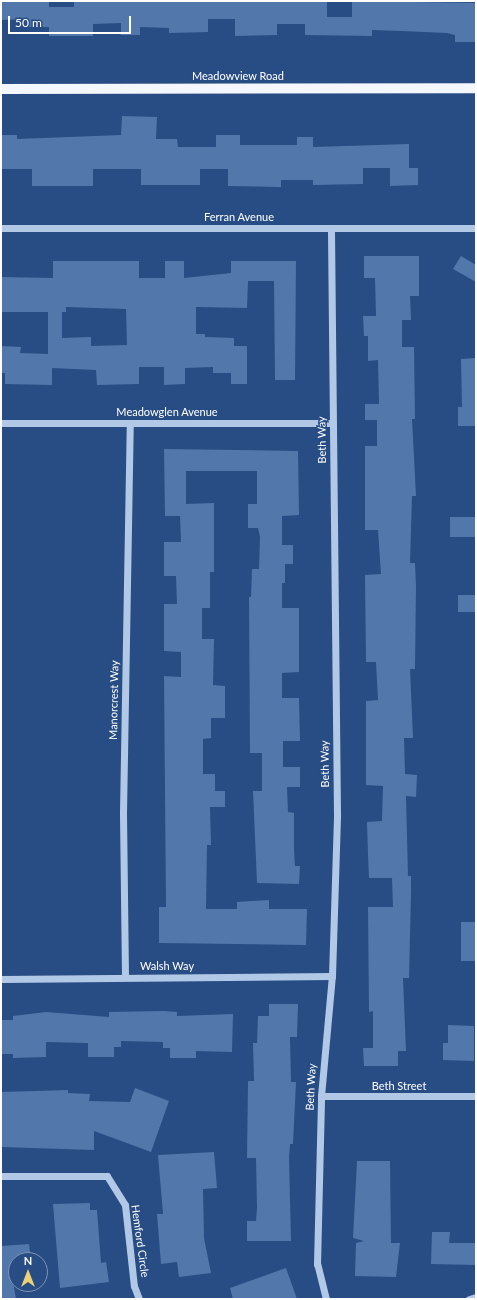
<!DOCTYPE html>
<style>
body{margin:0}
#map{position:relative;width:477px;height:1300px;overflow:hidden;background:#284d84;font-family:Lato,sans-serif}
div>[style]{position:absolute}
.building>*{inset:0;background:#5177ab;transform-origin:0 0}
.minor>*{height:7px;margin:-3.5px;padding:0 3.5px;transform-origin:3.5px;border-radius:3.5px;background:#b2c8e7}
.major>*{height:10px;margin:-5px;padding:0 5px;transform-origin:5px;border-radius:5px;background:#f4f7fe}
span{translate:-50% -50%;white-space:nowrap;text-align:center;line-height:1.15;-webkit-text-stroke:3px #284d84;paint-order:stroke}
.street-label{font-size:11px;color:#fff}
.frame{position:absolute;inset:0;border:2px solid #fff;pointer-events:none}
.north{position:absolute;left:8px;top:1252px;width:40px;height:40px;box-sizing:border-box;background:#284d84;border:1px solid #7e94b5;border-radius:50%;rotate:0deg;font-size:11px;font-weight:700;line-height:16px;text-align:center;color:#fff}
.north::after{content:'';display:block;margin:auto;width:14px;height:18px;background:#eed079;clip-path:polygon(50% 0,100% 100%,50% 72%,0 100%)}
.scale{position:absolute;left:8px;top:16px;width:123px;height:18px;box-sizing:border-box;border:2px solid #fff;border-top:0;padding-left:5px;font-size:12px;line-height:14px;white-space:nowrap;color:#fff;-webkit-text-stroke:3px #284d84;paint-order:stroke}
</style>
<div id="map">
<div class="building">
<i style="clip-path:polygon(1px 1px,49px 1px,49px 7px,74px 7px,74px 1px,327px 1px,327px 17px,352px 17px,352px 1px,476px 3px,476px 42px,455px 42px,455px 35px,447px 33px,402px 31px,372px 30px,372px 36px,305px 35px,305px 24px,277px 24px,277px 35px,235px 36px,235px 19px,208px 19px,208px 32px,169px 33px,169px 28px,140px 27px,140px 35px,121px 35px,121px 23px,93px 24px,93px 36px,49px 36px,49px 27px,27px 27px,26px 19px,1px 20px)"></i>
<i style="clip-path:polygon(122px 116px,157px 117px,156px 139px,177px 139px,178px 147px,216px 147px,216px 135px,240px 135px,240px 145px,297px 145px,297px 137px,313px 137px,313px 147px,409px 144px,409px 168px,418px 168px,418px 185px,390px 186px,390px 168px,363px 168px,363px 184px,313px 185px,313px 180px,281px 180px,281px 187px,228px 186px,228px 169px,200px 169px,200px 185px,141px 185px,141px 169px,93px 169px,93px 186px,32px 186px,32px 169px,1px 169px,1px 135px,17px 135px,17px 139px,121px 135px)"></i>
<i style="clip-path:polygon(364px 256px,419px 256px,419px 296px,410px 296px,411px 320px,402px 320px,402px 347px,414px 347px,415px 419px,412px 419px,416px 496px,412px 496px,410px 563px,415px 563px,416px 586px,415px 669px,410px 669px,413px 738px,404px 738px,405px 774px,417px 775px,416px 797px,406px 796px,408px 876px,411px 876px,411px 893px,409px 978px,403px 978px,406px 1051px,398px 1051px,398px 1066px,364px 1066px,363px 1048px,373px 1048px,373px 1011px,369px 1012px,368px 907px,393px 907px,392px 878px,369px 878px,368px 855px,367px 822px,382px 821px,383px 786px,366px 785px,366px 701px,378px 700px,376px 662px,366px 662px,365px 575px,381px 574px,378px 530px,365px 530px,365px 446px,377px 446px,377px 420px,365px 420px,365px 404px,379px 404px,378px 360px,368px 361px,368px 336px,364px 336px,363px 316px,376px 316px,375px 278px,364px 278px)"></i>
<i style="clip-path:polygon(461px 256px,476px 265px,476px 282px,453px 269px)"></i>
<i style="clip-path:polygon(evenodd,53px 261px,139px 261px,139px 278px,165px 278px,165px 261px,184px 261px,184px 278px,231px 273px,231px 261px,296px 261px,295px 380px,275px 380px,274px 281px,248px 281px,247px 308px,196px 307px,196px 334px,205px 334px,205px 337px,234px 338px,234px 346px,247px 346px,247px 384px,231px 384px,231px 373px,213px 373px,213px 367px,185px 368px,185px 384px,164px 385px,164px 367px,139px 367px,139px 384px,97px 385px,96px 370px,52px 368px,52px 385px,5px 384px,5px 373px,1px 373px,1px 346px,21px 347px,20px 353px,48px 354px,48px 312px,1px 312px,1px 277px,53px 278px,53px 261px,66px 307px,126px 309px,127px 345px,91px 346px,91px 337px,62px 338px,62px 312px,66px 312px,66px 307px)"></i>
<i style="clip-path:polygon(476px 358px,476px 426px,458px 426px,458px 407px,462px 407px,461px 359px)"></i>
<i style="clip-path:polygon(164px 449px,298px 451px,299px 515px,282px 516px,282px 545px,293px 545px,293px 564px,285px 564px,285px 583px,282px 583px,282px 608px,299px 608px,299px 672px,282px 673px,282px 698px,299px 698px,300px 741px,283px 741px,283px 767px,300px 767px,300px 787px,287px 787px,288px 812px,294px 813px,294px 850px,295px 866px,300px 866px,299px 884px,257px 883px,253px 791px,262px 791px,262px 753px,250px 753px,249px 597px,251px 597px,252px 569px,259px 569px,260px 537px,258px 528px,248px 528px,248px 504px,257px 504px,257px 471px,186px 471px,186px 504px,214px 503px,214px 572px,210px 572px,210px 608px,202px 608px,202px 639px,214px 639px,213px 685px,225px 686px,225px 718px,211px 718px,211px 738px,203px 739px,203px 774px,215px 774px,215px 791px,225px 791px,225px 807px,210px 807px,211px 845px,207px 845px,206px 909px,237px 909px,237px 902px,269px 900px,269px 909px,307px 909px,306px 945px,159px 943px,159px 907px,166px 907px,164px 676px,181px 677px,181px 652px,164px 651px,164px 604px,177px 604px,176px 576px,164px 576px,164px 542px,181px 542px,180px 516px,165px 516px)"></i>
<i style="left:450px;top:517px;width:26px;height:20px"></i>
<i style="left:458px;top:595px;width:18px;height:17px"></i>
<i style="left:461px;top:922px;width:15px;height:39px"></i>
<i style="clip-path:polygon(269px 1004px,298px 1004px,297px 1037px,290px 1037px,291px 1082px,296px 1082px,293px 1144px,290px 1144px,289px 1157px,291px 1241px,247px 1241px,247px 1221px,256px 1221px,257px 1208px,256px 1158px,247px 1158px,248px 1081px,254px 1081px,253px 1043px,257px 1043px,258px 1016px,269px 1016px)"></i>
<i style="clip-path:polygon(164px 1011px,177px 1012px,177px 1016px,233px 1014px,232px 1052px,196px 1051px,196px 1058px,170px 1058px,170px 1048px,163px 1048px,163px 1042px,121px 1041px,121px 1047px,114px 1047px,114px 1057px,88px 1057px,88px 1043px,46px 1042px,46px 1057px,13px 1058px,13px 1054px,1px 1054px,1px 1020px,13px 1020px,13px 1016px,46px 1012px,109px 1017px,109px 1012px)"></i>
<i style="clip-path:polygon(448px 1025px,474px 1026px,474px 1061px,443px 1060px,443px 1043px,448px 1043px)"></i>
<i style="clip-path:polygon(135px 1088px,169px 1101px,151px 1152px,94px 1131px,94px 1150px,1px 1147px,1px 1092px,68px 1090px,68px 1093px,90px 1094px,89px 1101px,130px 1102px)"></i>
<i style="clip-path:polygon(214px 1152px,217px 1188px,203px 1189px,204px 1238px,211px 1273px,179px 1277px,177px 1262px,161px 1264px,157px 1214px,163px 1214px,158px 1155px)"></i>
<i style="clip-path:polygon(357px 1161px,390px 1161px,391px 1243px,400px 1243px,396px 1277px,355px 1276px,356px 1243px,364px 1241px,353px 1238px)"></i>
<i style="clip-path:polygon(90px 1203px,90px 1210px,97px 1210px,101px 1263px,106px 1262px,109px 1282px,60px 1288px,53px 1204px)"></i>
<i style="clip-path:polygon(432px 1232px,450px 1232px,449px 1243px,476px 1243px,476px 1265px,431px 1264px)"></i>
<i style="clip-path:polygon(29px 1244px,31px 1260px,16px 1260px,16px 1282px,13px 1282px,16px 1299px,1px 1299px,1px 1246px)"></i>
<i style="clip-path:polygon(286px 1268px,297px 1299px,233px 1299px,230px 1288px)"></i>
</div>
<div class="minor">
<i style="left:1px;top:228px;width:475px"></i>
<i style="left:1px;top:423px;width:332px"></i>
<i style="left:125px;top:977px;width:164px;rotate:-90.7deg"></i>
<i style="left:123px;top:813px;width:390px;rotate:-89deg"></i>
<i style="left:1px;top:979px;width:331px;rotate:-0.5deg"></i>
<i style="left:321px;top:1096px;width:155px"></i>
<i style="left:1px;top:1176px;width:106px"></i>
<i style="left:107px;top:1176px;width:34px;rotate:58deg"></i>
<i style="left:125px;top:1205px;width:81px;rotate:83.7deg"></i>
<i style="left:134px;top:1286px;width:14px;rotate:69deg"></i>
<i style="left:326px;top:1299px;width:36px;rotate:-104deg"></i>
<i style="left:317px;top:1264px;width:168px;rotate:-88.6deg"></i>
<i style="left:321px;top:1096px;width:121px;rotate:-84.8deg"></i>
<i style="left:332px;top:976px;width:162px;rotate:-88.2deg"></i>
<i style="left:337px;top:814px;width:586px;rotate:-90.59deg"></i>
<i style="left:469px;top:1299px;width:7px;rotate:-16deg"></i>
</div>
<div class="major">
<i style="left:1px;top:89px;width:475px;rotate:-0.1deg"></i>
</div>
<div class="street-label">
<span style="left:238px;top:76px">Meadowview Road</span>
<span style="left:239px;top:217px">Ferran Avenue</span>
<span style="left:167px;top:412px">Meadowglen Avenue</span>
<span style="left:322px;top:440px;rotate:-91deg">Beth Way</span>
<span style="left:114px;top:700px;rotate:-89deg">Manorcrest Way</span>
<span style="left:325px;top:764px;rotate:-91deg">Beth Way</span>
<span style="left:167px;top:966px">Walsh Way</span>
<span style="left:399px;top:1086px">Beth Street</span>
<span style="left:311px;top:1087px;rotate:-87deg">Beth Way</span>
<span style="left:140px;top:1241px;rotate:82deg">Hemford Circle</span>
</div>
<div class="frame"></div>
<div class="north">N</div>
<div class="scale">50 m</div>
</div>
